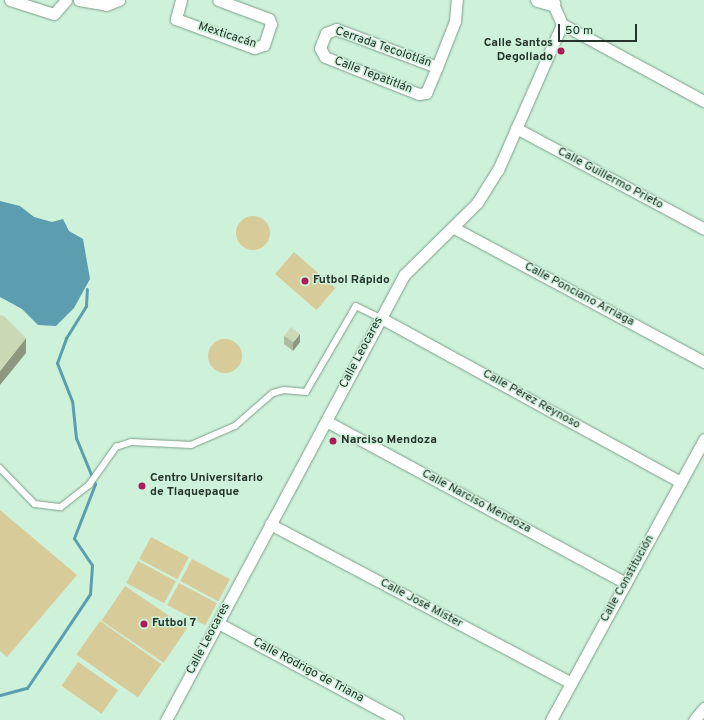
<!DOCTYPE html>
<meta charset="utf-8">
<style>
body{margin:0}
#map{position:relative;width:704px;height:720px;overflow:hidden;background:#cef1da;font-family:Overpass,sans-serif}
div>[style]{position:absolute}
.green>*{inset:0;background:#d8cb9a;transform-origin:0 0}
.round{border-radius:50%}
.water>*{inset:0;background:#5c9daf}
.stream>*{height:3px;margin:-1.5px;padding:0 1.5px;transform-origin:1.5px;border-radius:1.5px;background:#5c9daf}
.roads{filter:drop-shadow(0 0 1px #7d9e88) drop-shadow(0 0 1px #7d9e88)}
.service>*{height:5.5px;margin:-2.75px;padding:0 2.75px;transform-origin:2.75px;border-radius:2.75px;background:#fff}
.minor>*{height:11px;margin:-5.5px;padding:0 5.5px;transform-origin:5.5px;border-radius:5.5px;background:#fff}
.tertiary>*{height:14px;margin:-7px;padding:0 7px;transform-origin:7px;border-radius:7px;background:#fff}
.wall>*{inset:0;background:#aeba9d}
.shaded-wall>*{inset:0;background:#8d977f}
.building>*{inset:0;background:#cad8b6;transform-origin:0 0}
.dots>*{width:11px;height:11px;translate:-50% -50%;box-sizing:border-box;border:2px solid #cef1da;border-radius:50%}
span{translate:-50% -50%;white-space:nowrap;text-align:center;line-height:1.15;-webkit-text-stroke:3px #cef1da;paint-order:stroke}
.street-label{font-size:12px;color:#25332a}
.poi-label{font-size:12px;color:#25332a;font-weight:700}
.right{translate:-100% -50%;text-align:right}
.left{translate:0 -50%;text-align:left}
.scale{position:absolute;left:558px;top:24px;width:79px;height:18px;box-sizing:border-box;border:2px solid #25332a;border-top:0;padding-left:5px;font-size:12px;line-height:14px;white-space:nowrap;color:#25332a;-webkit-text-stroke:3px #cef1da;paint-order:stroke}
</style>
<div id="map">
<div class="green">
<i class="round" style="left:236px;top:216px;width:34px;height:34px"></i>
<i style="left:294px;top:252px;width:55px;height:29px;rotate:41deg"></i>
<i class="round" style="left:208px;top:339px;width:34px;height:34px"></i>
<i style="clip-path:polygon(0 510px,77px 575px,7px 657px,0 651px)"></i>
<i style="left:151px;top:537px;width:43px;height:25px;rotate:28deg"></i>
<i style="left:192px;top:559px;width:43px;height:25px;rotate:28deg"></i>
<i style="left:138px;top:561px;width:43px;height:25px;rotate:28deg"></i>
<i style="left:179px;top:583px;width:43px;height:25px;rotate:28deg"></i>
<i style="left:125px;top:586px;width:75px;height:42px;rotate:34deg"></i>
<i style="left:100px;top:621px;width:75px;height:41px;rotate:35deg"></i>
<i style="left:78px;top:662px;width:49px;height:29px;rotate:35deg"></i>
</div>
<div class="water">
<i style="clip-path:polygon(0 201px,20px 206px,34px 217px,52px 222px,63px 219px,69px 231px,83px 239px,90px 279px,74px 308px,56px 326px,38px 325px,22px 309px,0 297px)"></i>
</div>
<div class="stream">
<i style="left:0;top:695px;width:28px;rotate:-15deg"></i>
<i style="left:27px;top:688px;width:113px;rotate:-56.2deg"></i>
<i style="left:90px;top:594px;width:29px;rotate:-86deg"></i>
<i style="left:92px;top:565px;width:32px;rotate:-124deg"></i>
<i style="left:74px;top:538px;width:58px;rotate:-68.7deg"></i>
<i style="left:95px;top:484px;width:50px;rotate:-112.4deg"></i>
<i style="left:76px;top:438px;width:37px;rotate:-96deg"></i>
<i style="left:72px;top:401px;width:41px;rotate:-111.5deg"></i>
<i style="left:57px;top:363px;width:27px;rotate:-70deg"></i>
<i style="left:66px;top:338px;width:38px;rotate:-58deg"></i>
<i style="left:86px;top:306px;width:17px;rotate:-87deg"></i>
</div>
<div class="roads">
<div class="service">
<i style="left:0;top:468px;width:50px;rotate:45.8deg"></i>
<i style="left:35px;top:504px;width:26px;rotate:7deg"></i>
<i style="left:61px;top:507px;width:36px;rotate:-38deg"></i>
<i style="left:89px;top:485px;width:47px;rotate:-54.6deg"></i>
<i style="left:116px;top:447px;width:16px;rotate:-18deg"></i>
<i style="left:131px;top:442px;width:60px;rotate:2.9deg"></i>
<i style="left:191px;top:445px;width:48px;rotate:-23.4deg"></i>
<i style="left:235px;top:426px;width:50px;rotate:-41deg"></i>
<i style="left:273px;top:393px;width:11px;rotate:-15deg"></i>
<i style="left:284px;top:390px;width:22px;rotate:5deg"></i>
<i style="left:306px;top:392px;width:99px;rotate:-59.8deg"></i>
<i style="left:356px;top:306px;width:28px;rotate:26deg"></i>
</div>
<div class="minor">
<i style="left:10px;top:0;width:46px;rotate:17.7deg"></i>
<i style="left:54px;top:14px;width:18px;rotate:-49deg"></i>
<i style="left:79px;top:0;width:27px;rotate:10deg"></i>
<i style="left:106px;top:5px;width:14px;rotate:-21deg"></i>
<i style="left:181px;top:0;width:20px;rotate:105deg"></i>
<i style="left:176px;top:19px;width:83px;rotate:20.4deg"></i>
<i style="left:254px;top:48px;width:10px;rotate:-17deg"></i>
<i style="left:264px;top:45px;width:22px;rotate:-72deg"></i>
<i style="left:271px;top:24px;width:5px;rotate:-112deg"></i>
<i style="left:269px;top:19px;width:54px;rotate:-159.6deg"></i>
<i style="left:562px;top:24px;width:162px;rotate:28.5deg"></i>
<i style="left:437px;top:67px;width:108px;rotate:-159.4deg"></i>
<i style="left:336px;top:29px;width:11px;rotate:158deg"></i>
<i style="left:326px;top:33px;width:16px;rotate:112deg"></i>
<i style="left:320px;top:48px;width:10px;rotate:61deg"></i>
<i style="left:325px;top:57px;width:101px;rotate:21.5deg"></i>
<i style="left:419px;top:94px;width:7px;rotate:-8deg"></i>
<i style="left:426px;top:93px;width:28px;rotate:-67deg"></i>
<i style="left:437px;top:67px;width:49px;rotate:-68.6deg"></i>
<i style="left:455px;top:21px;width:21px;rotate:-85deg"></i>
<i style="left:516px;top:128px;width:213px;rotate:28.2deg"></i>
<i style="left:454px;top:228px;width:284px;rotate:28.2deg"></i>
<i style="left:381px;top:318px;width:342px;rotate:28.7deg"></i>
<i style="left:326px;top:421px;width:341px;rotate:28.4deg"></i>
<i style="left:270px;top:524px;width:340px;rotate:27.8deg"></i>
<i style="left:218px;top:623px;width:204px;rotate:28.3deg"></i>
<i style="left:166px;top:720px;width:505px;rotate:-61.86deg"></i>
<i style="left:404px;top:275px;width:103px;rotate:-44.6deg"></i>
<i style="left:477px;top:203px;width:39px;rotate:-58deg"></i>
<i style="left:498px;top:170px;width:159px;rotate:-66.3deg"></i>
<i style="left:562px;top:24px;width:22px;rotate:-114deg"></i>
<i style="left:551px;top:720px;width:320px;rotate:-61.4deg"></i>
<i style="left:694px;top:720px;width:16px;rotate:-50deg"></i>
</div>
<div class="tertiary">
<i style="left:538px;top:0;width:16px;rotate:15deg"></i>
<i style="left:553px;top:4px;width:4px;rotate:-104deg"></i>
</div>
</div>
<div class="wall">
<i style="clip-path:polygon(284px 336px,300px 342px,293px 351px,284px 344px)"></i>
</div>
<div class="shaded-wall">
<i style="clip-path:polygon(300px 334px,300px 342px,293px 351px,293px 343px)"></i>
<i style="clip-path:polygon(26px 338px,26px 353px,0 385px,0 371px)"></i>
</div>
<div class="building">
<i style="clip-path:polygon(0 315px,4px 316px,26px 338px,0 371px)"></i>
<i style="left:291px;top:327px;width:11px;height:11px;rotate:38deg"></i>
</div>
<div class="dots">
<i style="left:561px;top:51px;background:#ab1c57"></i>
<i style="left:305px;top:281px;background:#ab1c57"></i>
<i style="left:333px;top:441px;background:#ab1c57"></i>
<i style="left:142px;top:486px;background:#ab1c57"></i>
<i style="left:144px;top:624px;background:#ab1c57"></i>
</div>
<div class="street-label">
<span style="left:227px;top:36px;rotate:18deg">Mexticacán</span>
<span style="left:383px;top:48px;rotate:19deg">Cerrada Tecolotlán</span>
<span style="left:373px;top:76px;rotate:21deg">Calle Tepatitlán</span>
<span style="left:610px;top:179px;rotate:28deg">Calle Guillermo Prieto</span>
<span style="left:579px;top:295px;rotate:28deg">Calle Ponciano Arriaga</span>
<span style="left:362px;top:353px;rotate:-62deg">Calle Leocares</span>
<span style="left:531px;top:400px;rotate:29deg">Calle Pérez Reynoso</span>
<span style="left:476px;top:502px;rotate:28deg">Calle Narciso Mendoza</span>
<span style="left:628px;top:579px;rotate:-61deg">Calle Constitución</span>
<span style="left:421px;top:604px;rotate:28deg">Calle José Mister</span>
<span style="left:209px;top:639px;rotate:-62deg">Calle Leocares</span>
<span style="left:308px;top:671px;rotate:28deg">Calle Rodrigo de Triana</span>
</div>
<div class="poi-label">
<span class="right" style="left:553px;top:51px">Calle Santos<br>Degollado</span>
<span class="left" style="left:313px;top:281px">Futbol Rápido</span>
<span class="left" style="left:341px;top:441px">Narciso Mendoza</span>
<span class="left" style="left:150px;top:486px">Centro Universitario<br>de Tlaquepaque</span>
<span class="left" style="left:152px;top:624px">Futbol 7</span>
</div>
<div class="scale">50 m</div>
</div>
